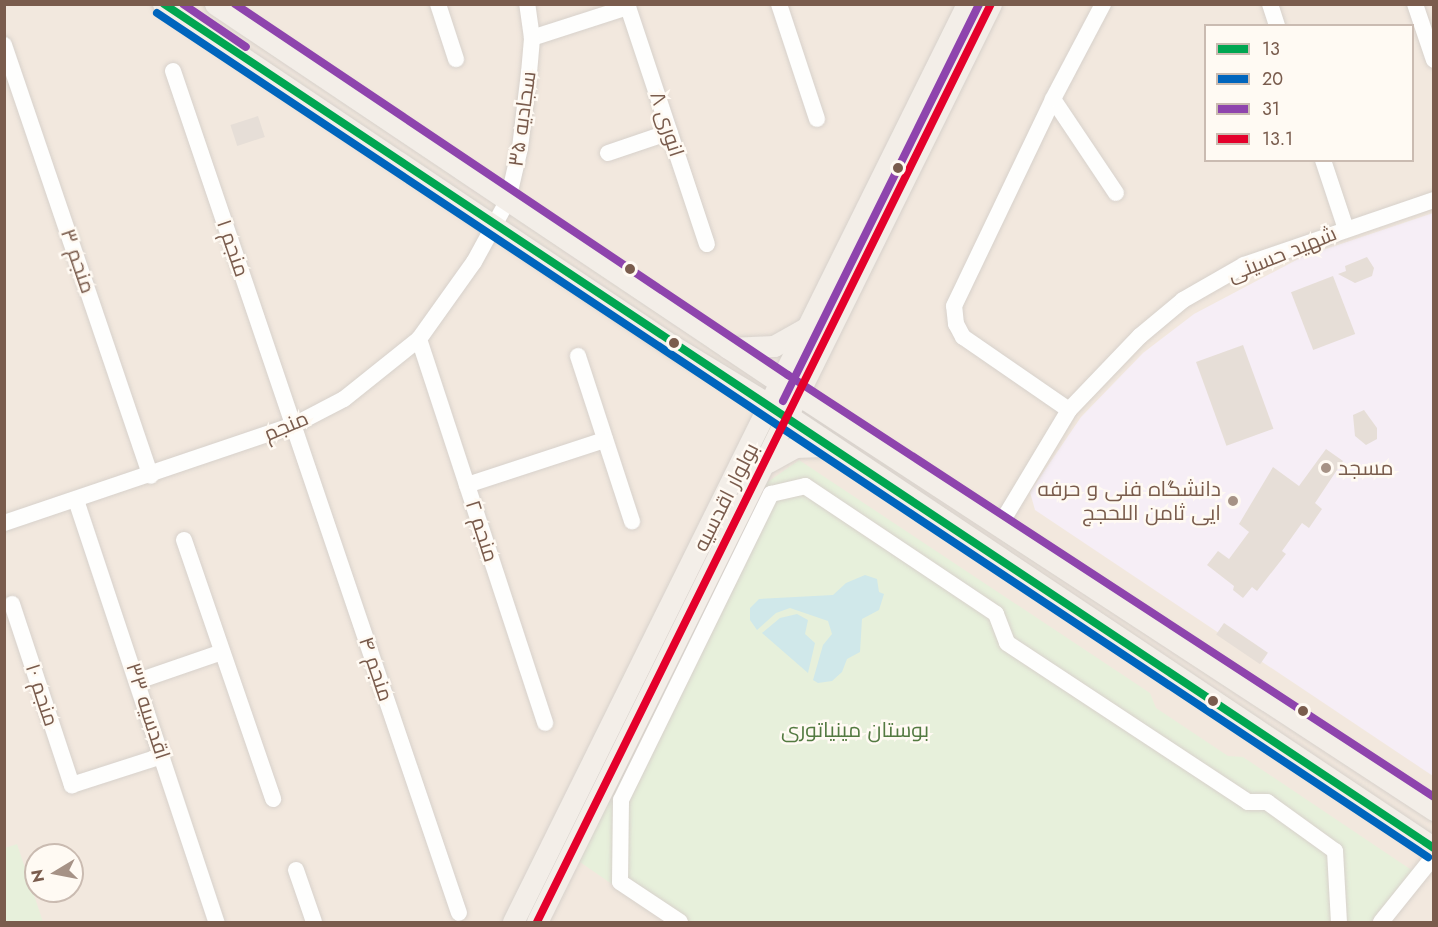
<!DOCTYPE html>
<meta charset="utf-8">
<style>
body{margin:0}
#map{position:relative;width:1438px;height:927px;overflow:hidden;background:#f9f5f0;font-family:Jost,Cairo,sans-serif}
div>[style]{position:absolute}
.residential>*{inset:0;background:#f2e8de}
.education>*{inset:0;background:#f6eef6}
.green>*{inset:0;background:#e7f0db}
.water>*{inset:0;background:#d0e8ea}
.building>*{inset:0;background:#e6ded7;transform-origin:0 0}
.roads{filter:drop-shadow(0 0 2px #d7d1cb) drop-shadow(0 0 2px #d7d1cb)}
.minor>*{height:16px;margin:-8px;padding:0 8px;transform-origin:8px;border-radius:8px;background:#fefefd}
.major>*{height:21px;margin:-10.5px;padding:0 10.5px;transform-origin:10.5px;border-radius:10.5px;background:#f3eee8}
.bus-1>*{height:8px;margin:-4px;padding:0 4px;transform-origin:4px;border-radius:4px;background:#00a651}
.bus-2>*{height:8px;margin:-4px;padding:0 4px;transform-origin:4px;border-radius:4px;background:#0065bd}
.bus-3>*{height:8px;margin:-4px;padding:0 4px;transform-origin:4px;border-radius:4px;background:#8e44ad}
.bus-4>*{height:8px;margin:-4px;padding:0 4px;transform-origin:4px;border-radius:4px;background:#e4002b}
.dots>*{width:16px;height:16px;translate:-50% -50%;box-sizing:border-box;border:3px solid #fffaf3;border-radius:50%}
span{translate:-50% -50%;white-space:nowrap;text-align:center;line-height:1.15;-webkit-text-stroke:5px #fffaf3;paint-order:stroke}
.street-label{font-size:21px;color:#7a5c4d}
.poi-label{font-size:21px;color:#7a5c4d}
.left{translate:0 -50%;text-align:left}
.right{translate:-100% -50%;text-align:right}
.park-label{font-size:21px;color:#537a41}
.frame{position:absolute;inset:0;border:6px solid #7a5c4d;pointer-events:none}
.legend{position:absolute;left:1204px;top:24px;width:210px;height:138px;box-sizing:border-box;background:#fffaf3;border:2px solid #cabbb1;margin:0;padding:8px 10px;list-style:none;font-size:18px;color:#7a5c4d}
.legend li{display:flex;align-items:center;gap:12px;height:30px}
.legend b{width:30px;border:2px solid #cabbb1}
.north{position:absolute;left:24px;top:843px;width:60px;height:60px;box-sizing:border-box;background:#fffaf3;border:2px solid #cabbb1;border-radius:50%;rotate:260deg;font-size:16px;font-weight:700;line-height:24px;text-align:center;color:#7a5c4d}
.north::after{content:'';display:block;margin:auto;width:21px;height:27px;background:#a69286;clip-path:polygon(50% 0,100% 100%,50% 72%,0 100%)}
</style>
<div id="map">
<div class="residential">
<i style="clip-path:polygon(evenodd,5px 5px,1433px 5px,1433px 922px,5px 922px,5px 5px,1206px 26px,1412px 26px,1412px 160px,1206px 160px,1206px 26px,5px 5px,36px 855px,72px 855px,72px 891px,36px 891px,36px 855px)"></i>
</div>
<div class="education">
<i style="clip-path:polygon(1433px 213px,1433px 776px,1035px 510px,1030px 492px,1081px 417px,1143px 353px,1194px 314px,1302px 257px)"></i>
</div>
<div class="green">
<i style="clip-path:polygon(799px 460px,1150px 693px,1156px 708px,1228px 756px,1243px 757px,1413px 871px,1371px 922px,667px 922px,577px 860px,759px 488px)"></i>
<i style="clip-path:polygon(17px 844px,43px 922px,5px 922px,5px 848px)"></i>
</div>
<div class="water">
<i style="clip-path:polygon(865px 575px,877px 579px,879px 592px,884px 594px,879px 610px,862px 619px,860px 652px,847px 659px,842px 672px,832px 681px,818px 683px,813px 680px,823px 645px,832px 634px,828px 621px,790px 608px,776px 613px,757px 630px,750px 620px,750px 608px,759px 599px,833px 595px,846px 583px)"></i>
<i style="clip-path:polygon(797px 614px,808px 620px,805px 634px,815px 643px,808px 673px,762px 633px,780px 618px)"></i>
</div>
<div class="building">
<i style="left:258px;top:116px;width:22px;height:29px;rotate:72deg"></i>
<i style="clip-path:polygon(1367px 257px,1374px 268px,1372px 276px,1355px 283px,1338px 274px,1346px 271px,1345px 266px)"></i>
<i style="left:1333px;top:276px;width:62px;height:45px;rotate:69deg"></i>
<i style="left:1243px;top:345px;width:89px;height:50px;rotate:70deg"></i>
<i style="clip-path:polygon(1364px 410px,1377px 428px,1377px 439px,1366px 445px,1355px 436px,1353px 415px)"></i>
<i style="clip-path:polygon(1326px 449px,1343px 461px,1315px 503px,1322px 509px,1309px 528px,1302px 523px,1282px 551px,1286px 554px,1257px 591px,1252px 587px,1243px 598px,1233px 590px,1234px 586px,1207px 565px,1218px 551px,1229px 559px,1249px 532px,1239px 524px,1273px 467px,1299px 486px)"></i>
<i style="left:1224px;top:623px;width:53px;height:14px;rotate:34deg"></i>
</div>
<div class="roads">
<div class="minor">
<i style="left:438px;top:4px;width:58px;rotate:71.9deg"></i>
<i style="left:627px;top:4px;width:253px;rotate:71.6deg"></i>
<i style="left:779px;top:4px;width:121px;rotate:71.7deg"></i>
<i style="left:1270px;top:4px;width:23px;rotate:72deg"></i>
<i style="left:1415px;top:4px;width:59px;rotate:71.3deg"></i>
<i style="left:532px;top:38px;width:101px;rotate:-17.9deg"></i>
<i style="left:4px;top:45px;width:455px;rotate:71.2deg"></i>
<i style="left:173px;top:71px;width:889px;rotate:71.24deg"></i>
<i style="left:1053px;top:99px;width:113px;rotate:56.2deg"></i>
<i style="left:608px;top:153px;width:65px;rotate:-18.7deg"></i>
<i style="left:1323px;top:160px;width:73px;rotate:71.6deg"></i>
<i style="left:419px;top:339px;width:404px;rotate:71.8deg"></i>
<i style="left:578px;top:356px;width:174px;rotate:71.9deg"></i>
<i style="left:1069px;top:410px;width:129px;rotate:-145.4deg"></i>
<i style="left:963px;top:337px;width:15px;rotate:-118deg"></i>
<i style="left:956px;top:324px;width:18px;rotate:-96deg"></i>
<i style="left:954px;top:306px;width:229px;rotate:-64.4deg"></i>
<i style="left:1053px;top:99px;width:107px;rotate:-62.2deg"></i>
<i style="left:467px;top:485px;width:145px;rotate:-18.1deg"></i>
<i style="left:76px;top:500px;width:445px;rotate:71.6deg"></i>
<i style="left:4px;top:523px;width:306px;rotate:-18.7deg"></i>
<i style="left:294px;top:425px;width:56px;rotate:-27.5deg"></i>
<i style="left:344px;top:399px;width:96px;rotate:-38.7deg"></i>
<i style="left:419px;top:339px;width:95px;rotate:-54.5deg"></i>
<i style="left:474px;top:262px;width:71px;rotate:-61.3deg"></i>
<i style="left:508px;top:200px;width:53px;rotate:-77deg"></i>
<i style="left:520px;top:148px;width:76px;rotate:-83.2deg"></i>
<i style="left:529px;top:73px;width:35px;rotate:-85deg"></i>
<i style="left:532px;top:38px;width:34px;rotate:-98deg"></i>
<i style="left:1000px;top:525px;width:134px;rotate:-59deg"></i>
<i style="left:1069px;top:410px;width:103px;rotate:-46.2deg"></i>
<i style="left:1140px;top:336px;width:56px;rotate:-39.9deg"></i>
<i style="left:1183px;top:300px;width:70px;rotate:-29.8deg"></i>
<i style="left:1244px;top:265px;width:201px;rotate:-18.9deg"></i>
<i style="left:184px;top:540px;width:274px;rotate:71deg"></i>
<i style="left:12px;top:604px;width:191px;rotate:71.7deg"></i>
<i style="left:72px;top:785px;width:95px;rotate:-17.9deg"></i>
<i style="left:138px;top:681px;width:89px;rotate:-19deg"></i>
<i style="left:296px;top:870px;width:55px;rotate:70.9deg"></i>
<i style="left:680px;top:922px;width:72px;rotate:-146.3deg"></i>
<i style="left:620px;top:882px;width:82px;rotate:-89.3deg"></i>
<i style="left:621px;top:800px;width:341px;rotate:-63.9deg"></i>
<i style="left:771px;top:494px;width:35px;rotate:-13deg"></i>
<i style="left:805px;top:486px;width:230px;rotate:33.8deg"></i>
<i style="left:996px;top:614px;width:31px;rotate:69deg"></i>
<i style="left:1007px;top:643px;width:289px;rotate:33.4deg"></i>
<i style="left:1248px;top:802px;width:19px"></i>
<i style="left:1267px;top:802px;width:84px;rotate:35.8deg"></i>
<i style="left:1335px;top:851px;width:71px;rotate:86.8deg"></i>
<i style="left:1381px;top:922px;width:85px;rotate:-51.2deg"></i>
</div>
<div class="major">
<i style="left:163px;top:4px;width:614px;rotate:33.85deg"></i>
<i style="left:673px;top:346px;width:137px;rotate:31.3deg"></i>
<i style="left:790px;top:417px;width:775px;rotate:33.79deg"></i>
<i style="left:215px;top:4px;width:683px;rotate:33.83deg"></i>
<i style="left:782px;top:384px;width:779px;rotate:33.16deg"></i>
<i style="left:728px;top:348px;width:46px;rotate:-2.5deg"></i>
<i style="left:774px;top:346px;width:43px;rotate:-29.6deg"></i>
<i style="left:768px;top:462px;width:31px;rotate:-29deg"></i>
<i style="left:795px;top:447px;width:36px;rotate:-2deg"></i>
<i style="left:513px;top:922px;width:1024px;rotate:-63.69deg"></i>
<i style="left:537px;top:922px;width:1024px;rotate:-63.69deg"></i>
</div>
</div>
<div class="bus-1">
<i style="left:164px;top:4px;width:1525px;rotate:33.61deg"></i>
</div>
<div class="bus-2">
<i style="left:157px;top:13px;width:1526px;rotate:33.59deg"></i>
</div>
<div class="bus-3">
<i style="left:183px;top:4px;width:76px;rotate:34.3deg"></i>
<i style="left:235px;top:4px;width:666px;rotate:33.86deg"></i>
<i style="left:788px;top:375px;width:772px;rotate:33.15deg"></i>
<i style="left:783px;top:401px;width:443px;rotate:-63.7deg"></i>
</div>
<div class="bus-4">
<i style="left:537px;top:922px;width:1024px;rotate:-63.69deg"></i>
</div>
<div class="dots">
<i style="left:898px;top:168px;background:#7a5c4d"></i>
<i style="left:630px;top:269px;background:#7a5c4d"></i>
<i style="left:674px;top:343px;background:#7a5c4d"></i>
<i style="left:1326px;top:468px;background:#a69286"></i>
<i style="left:1233px;top:501px;background:#a69286"></i>
<i style="left:1213px;top:701px;background:#7a5c4d"></i>
<i style="left:1303px;top:711px;background:#7a5c4d"></i>
</div>
<div class="street-label">
<span style="left:522px;top:119px;rotate:-82deg">سجادیه ۳۵</span>
<span style="left:667px;top:124px;rotate:72deg">انوری ۸</span>
<span style="left:233px;top:248px;rotate:71deg">منجم ۱</span>
<span style="left:1282px;top:254px;rotate:-22deg">شهید حسینی</span>
<span style="left:78px;top:261px;rotate:71deg">منجم ۳</span>
<span style="left:286px;top:426px;rotate:-23deg">منجم</span>
<span style="left:726px;top:497px;rotate:-63deg">بولوار اقدسیه</span>
<span style="left:482px;top:531px;rotate:72deg">منجم ۲</span>
<span style="left:376px;top:669px;rotate:71deg">منجم ۴</span>
<span style="left:42px;top:695px;rotate:72deg">منجم ۱۰</span>
<span style="left:148px;top:711px;rotate:72deg">اقدسیه ۳۳</span>
</div>
<div class="poi-label">
<span class="left" style="left:1338px;top:468px">مسجد</span>
<span class="right" style="left:1221px;top:501px">دانشگاه فنی و حرفه<br>ایی ثامن اللحجج</span>
</div>
<div class="park-label">
<span style="left:855px;top:730px">بوستان مینیاتوری</span>
</div>
<div class="frame"></div>
<ul class="legend">
<li><b style="height:8px;background:#00a651"></b>13</li>
<li><b style="height:8px;background:#0065bd"></b>20</li>
<li><b style="height:8px;background:#8e44ad"></b>31</li>
<li><b style="height:8px;background:#e4002b"></b>13.1</li>
</ul>
<div class="north">N</div>
</div>
